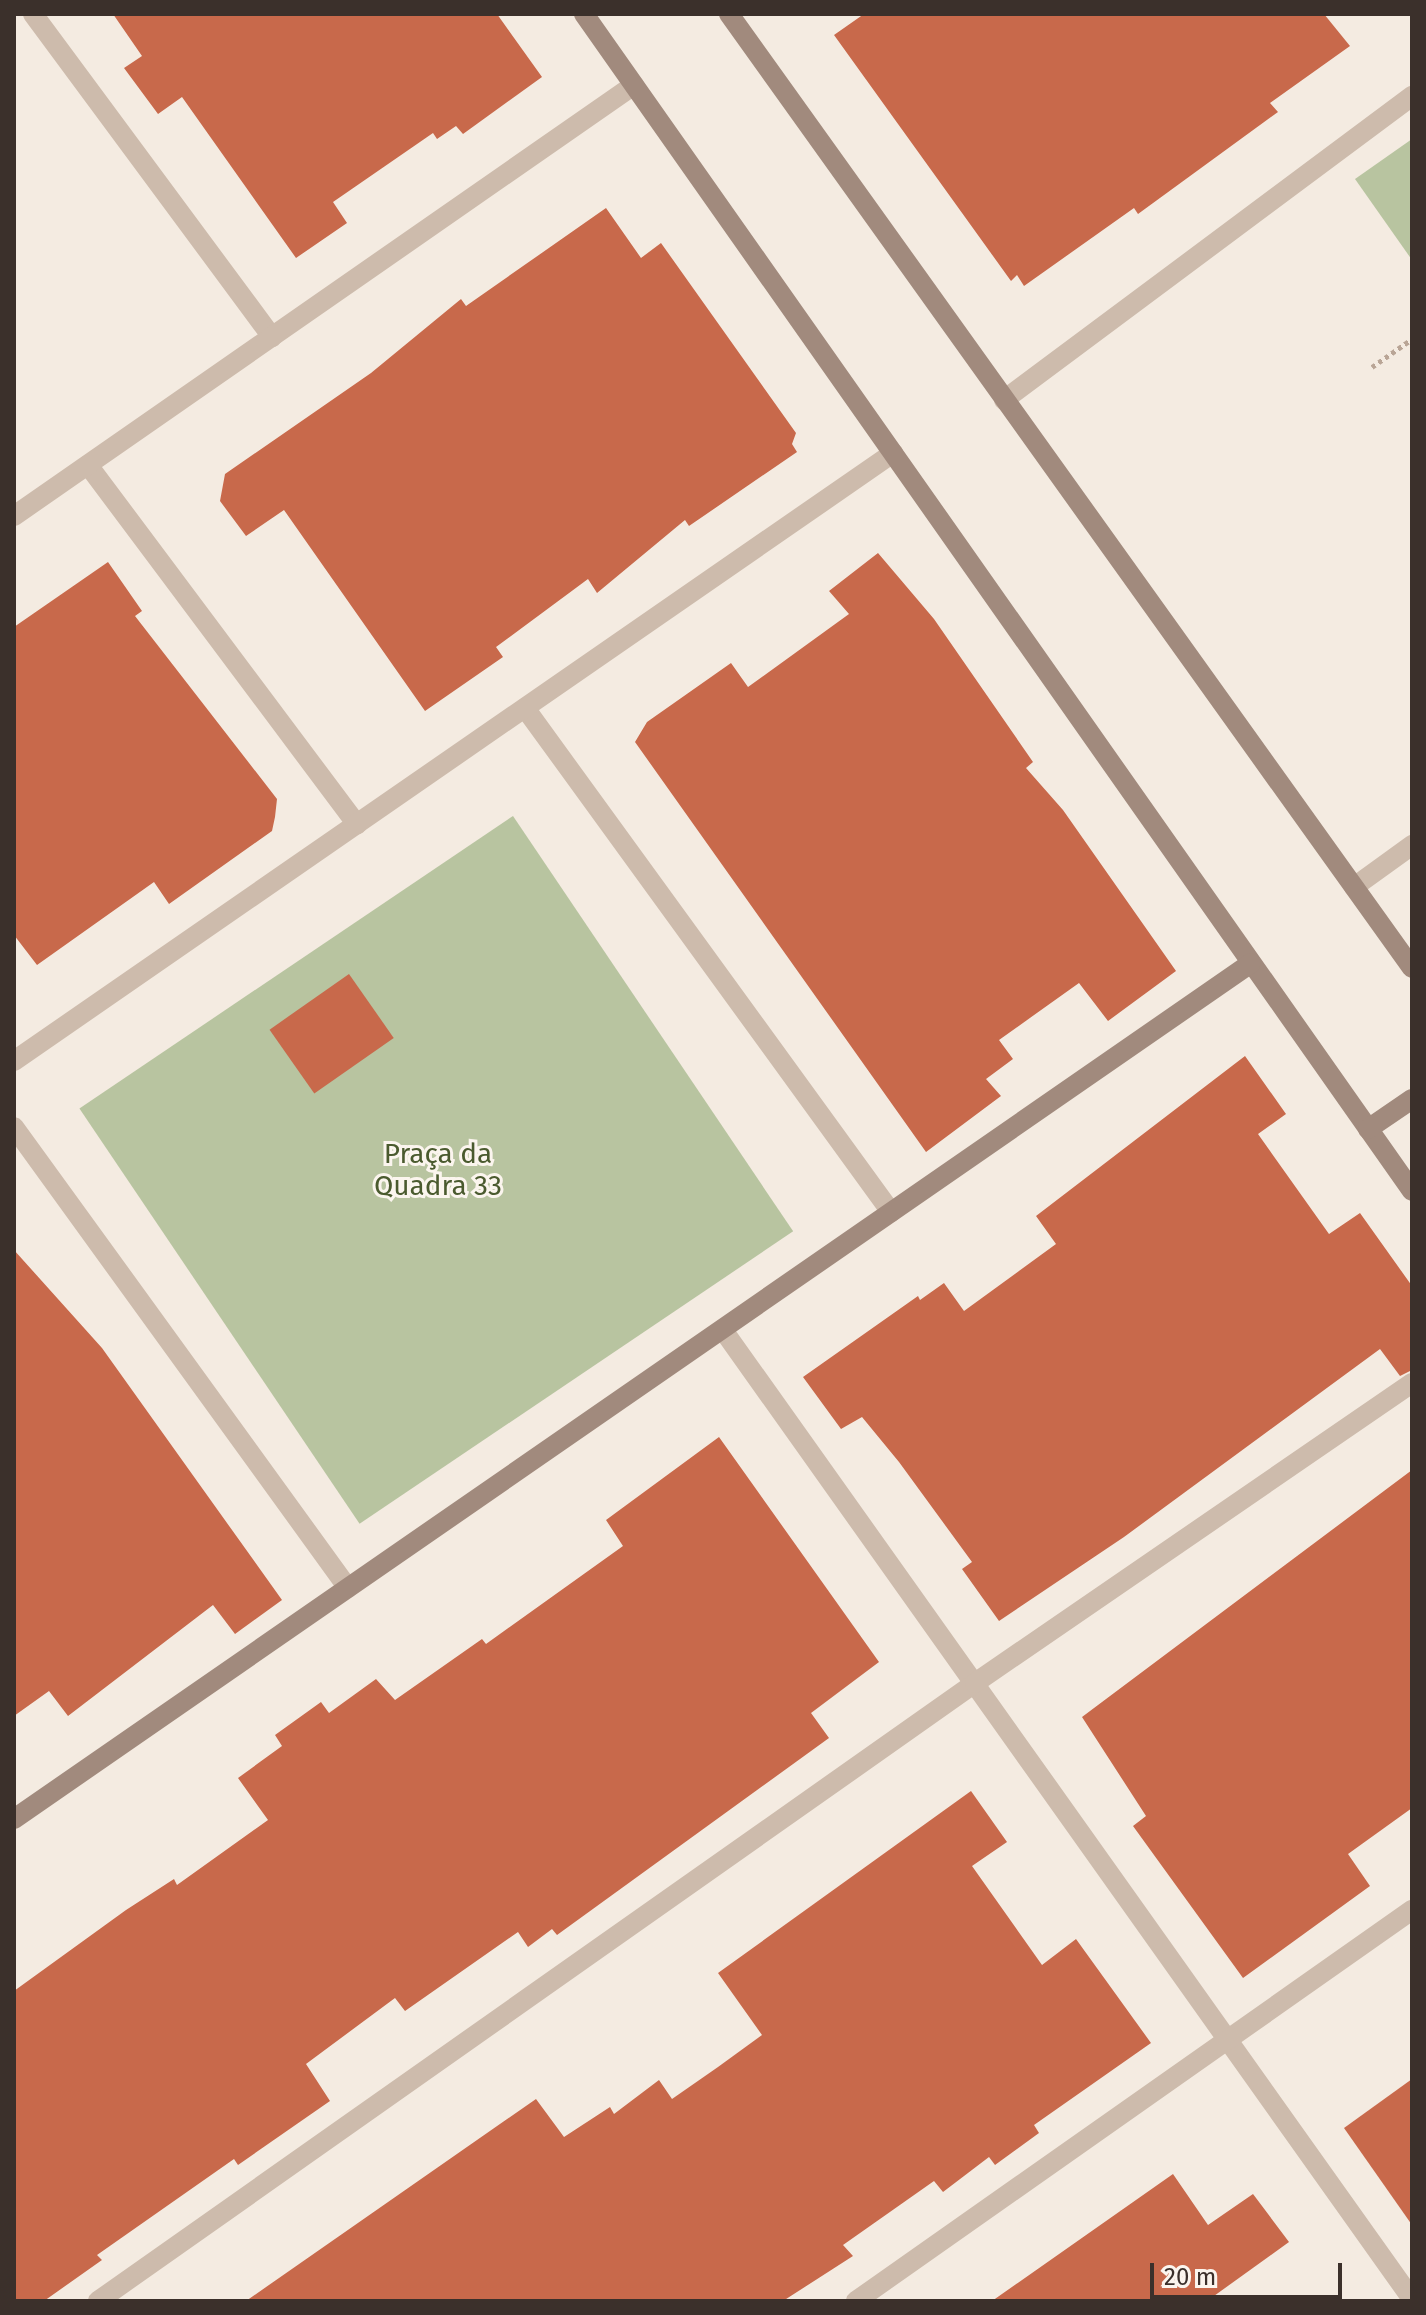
<!DOCTYPE html>
<meta charset="utf-8">
<style>
body{margin:0}
#map{position:relative;width:1426px;height:2315px;overflow:hidden;background:#f4ebe1;font-family:"Fira Sans",sans-serif}
div>[style]{position:absolute}
.green>*{inset:0;background:#b8c4a0;transform-origin:0 0}
.building>*{inset:0;background:#c8694b;transform-origin:0 0}
.path>*{height:5px;margin-top:-2.5px;transform-origin:0;background:repeating-linear-gradient(90deg,#b9a596 0 4px,transparent 0 8px)}
.street>*{height:20px;margin:-10px;padding:0 10px;transform-origin:10px;border-radius:10px;background:#cdbbac}
.secondary>*{height:20px;margin:-10px;padding:0 10px;transform-origin:10px;border-radius:10px;background:#a18a7d}
span{translate:-50% -50%;white-space:nowrap;text-align:center;line-height:1.15;-webkit-text-stroke:6px #fbf5ee;paint-order:stroke}
.park-label{font-size:28px;color:#4a5a2e}
.frame{position:absolute;inset:0;border:16px solid #3b302b;pointer-events:none}
.scale{position:absolute;left:1150px;top:2263px;width:192px;height:36px;box-sizing:border-box;border:4px solid #3b302b;border-top:0;padding-left:10px;font-size:24px;line-height:28px;white-space:nowrap;color:#3b302b;-webkit-text-stroke:6px #fbf5ee;paint-order:stroke}
</style>
<div id="map">
<div class="green">
<i style="clip-path:polygon(1412px 139px,1412px 260px,1355px 179px)"></i>
<i style="left:513px;top:816px;width:501px;height:523px;rotate:56deg"></i>
</div>
<div class="building">
<i style="clip-path:polygon(113px 14px,497px 14px,542px 77px,463px 134px,456px 126px,437px 139px,433px 133px,333px 202px,347px 223px,296px 258px,182px 97px,158px 114px,124px 68px,142px 56px)"></i>
<i style="clip-path:polygon(864px 14px,1324px 14px,1350px 46px,1270px 103px,1278px 112px,1138px 214px,1134px 208px,1024px 286px,1017px 275px,1011px 281px,834px 35px)"></i>
<i style="clip-path:polygon(606px 208px,641px 258px,661px 243px,796px 433px,792px 444px,797px 452px,689px 526px,685px 520px,597px 593px,588px 579px,496px 647px,503px 657px,425px 711px,284px 510px,246px 536px,220px 501px,225px 474px,371px 373px,461px 299px,466px 306px)"></i>
<i style="clip-path:polygon(878px 553px,934px 619px,1033px 762px,1026px 768px,1063px 810px,1176px 971px,1108px 1021px,1079px 983px,999px 1040px,1013px 1059px,986px 1079px,1001px 1096px,926px 1152px,635px 742px,647px 722px,731px 663px,748px 687px,849px 614px,829px 591px)"></i>
<i style="clip-path:polygon(108px 562px,142px 611px,135px 616px,277px 799px,275px 817px,272px 831px,169px 904px,154px 882px,37px 965px,14px 935px,14px 627px)"></i>
<i style="left:349px;top:974px;width:78px;height:97px;rotate:55deg"></i>
<i style="clip-path:polygon(1245px 1056px,1286px 1114px,1258px 1134px,1329px 1234px,1360px 1213px,1412px 1286px,1412px 1370px,1400px 1376px,1380px 1349px,1124px 1537px,999px 1621px,962px 1569px,972px 1562px,899px 1462px,862px 1417px,841px 1429px,803px 1377px,918px 1296px,920px 1300px,944px 1283px,964px 1311px,1056px 1244px,1036px 1216px)"></i>
<i style="clip-path:polygon(14px 1250px,102px 1348px,282px 1600px,235px 1634px,213px 1605px,68px 1716px,49px 1691px,14px 1716px)"></i>
<i style="clip-path:polygon(719px 1437px,879px 1662px,811px 1713px,829px 1738px,557px 1935px,552px 1929px,528px 1947px,518px 1932px,405px 2011px,395px 1998px,306px 2064px,330px 2101px,238px 2165px,234px 2159px,97px 2255px,102px 2260px,44px 2301px,14px 2301px,14px 1991px,126px 1910px,174px 1879px,177px 1885px,268px 1820px,238px 1778px,282px 1746px,275px 1735px,321px 1702px,329px 1713px,376px 1679px,395px 1700px,482px 1639px,486px 1644px,623px 1546px,606px 1520px)"></i>
<i style="clip-path:polygon(1412px 1470px,1412px 1808px,1348px 1854px,1370px 1886px,1243px 1978px,1133px 1826px,1146px 1816px,1082px 1717px)"></i>
<i style="clip-path:polygon(971px 1791px,1007px 1842px,972px 1866px,1042px 1965px,1076px 1939px,1151px 2043px,1034px 2125px,1039px 2133px,995px 2165px,989px 2157px,943px 2192px,934px 2181px,843px 2245px,853px 2256px,783px 2301px,246px 2301px,536px 2099px,564px 2137px,610px 2107px,614px 2114px,659px 2080px,672px 2099px,718px 2067px,762px 2035px,718px 1973px)"></i>
<i style="clip-path:polygon(1412px 2079px,1412px 2225px,1344px 2128px)"></i>
<i style="clip-path:polygon(1173px 2174px,1208px 2225px,1253px 2194px,1289px 2242px,1207px 2301px,992px 2301px)"></i>
</div>
<div class="path">
<i style="left:1372px;top:367px;width:49px;rotate:-35deg"></i>
</div>
<div class="street">
<i style="left:33px;top:14px;width:402px;rotate:53.5deg"></i>
<i style="left:1004px;top:400px;width:509px;rotate:-36.69deg"></i>
<i style="left:88px;top:465px;width:449px;rotate:53.2deg"></i>
<i style="left:14px;top:516px;width:755px;rotate:-34.81deg"></i>
<i style="left:525px;top:708px;width:623px;rotate:54.01deg"></i>
<i style="left:1354px;top:887px;width:72px;rotate:-35.9deg"></i>
<i style="left:14px;top:1061px;width:1069px;rotate:-34.67deg"></i>
<i style="left:14px;top:1127px;width:569px;rotate:54.08deg"></i>
<i style="left:723px;top:1330px;width:1189px;rotate:54.59deg"></i>
<i style="left:98px;top:2301px;width:1073px;rotate:-35.17deg"></i>
<i style="left:975px;top:1683px;width:530px;rotate:-34.47deg"></i>
<i style="left:856px;top:2301px;width:680px;rotate:-35.12deg"></i>
</div>
<div class="secondary">
<i style="left:584px;top:14px;width:1439px;rotate:54.87deg"></i>
<i style="left:729px;top:14px;width:1173px;rotate:54.4deg"></i>
<i style="left:1368px;top:1129px;width:53px;rotate:-34.3deg"></i>
<i style="left:14px;top:1819px;width:1504px;rotate:-34.68deg"></i>
</div>
<div class="park-label">
<span style="left:438px;top:1170px">Praça da<br>Quadra 33</span>
</div>
<div class="frame"></div>
<div class="scale">20 m</div>
</div>
